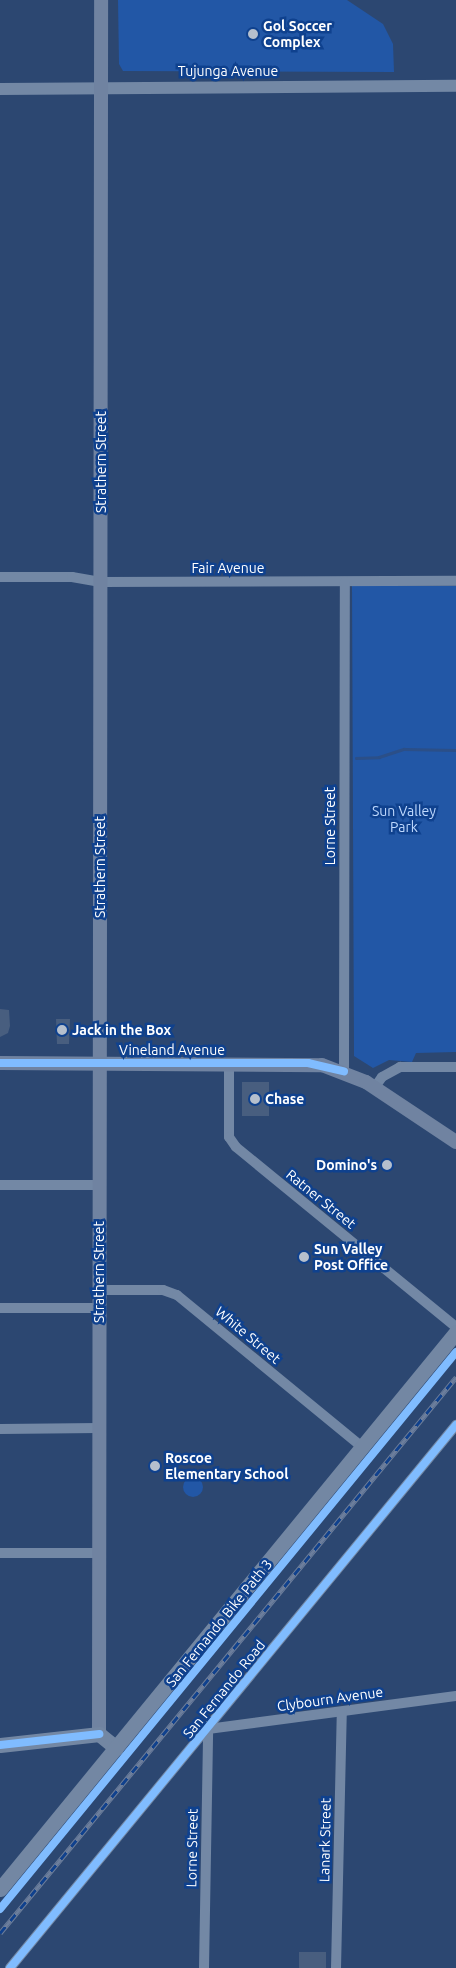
<!DOCTYPE html>
<style>
body{margin:0}
#map{position:relative;width:456px;height:1968px;overflow:hidden;background:#2c4771;font-family:Ubuntu,sans-serif}
div>[style]{position:absolute}
.green>*{inset:0;background:#2257a6}
.round{border-radius:50%}
.stream>*{height:2.5px;margin:-1.25px;padding:0 1.25px;transform-origin:1.25px;border-radius:1.25px;background:#2b4f88}
.building>*{inset:0;background:#485e7f;transform-origin:0 0}
.minor>*{height:10px;margin:-5px;padding:0 5px;transform-origin:5px;border-radius:5px;background:#7388a5}
.tertiary>*{height:12px;margin:-6px;padding:0 6px;transform-origin:6px;border-radius:6px;background:#7388a5}
.secondary>*{height:14px;margin:-7px;padding:0 7px;transform-origin:7px;border-radius:7px;background:#7083a1}
.primary>*{height:15px;margin:-7.5px;padding:0 7.5px;transform-origin:7.5px;border-radius:7.5px;background:#7387a3}
.rail>*{height:4.5px;margin-top:-2.25px;transform-origin:0;background:repeating-linear-gradient(90deg,#0f418e 0 8px,#6c7e9c 0 16px);box-sizing:border-box;border-block:1px solid #6c7e9c}
.cycleway>*{height:8px;margin:-4px;padding:0 4px;transform-origin:4px;border-radius:4px;background:#80bcff}
.dots>*{width:14px;height:14px;translate:-50% -50%;box-sizing:border-box;border:2px solid #0f418e;border-radius:50%}
span{translate:-50% -50%;white-space:nowrap;text-align:center;line-height:1.15;-webkit-text-stroke:5px #0f418e;paint-order:stroke}
.poi-label{font-size:14px;color:#fff;font-weight:700}
.left{translate:0 -50%;text-align:left}
.right{translate:-100% -50%;text-align:right}
.street-label{font-size:14px;color:#fff}
.park-label{font-size:14px;color:#bfd9fe}
</style>
<div id="map">
<div class="green">
<i style="clip-path:polygon(118px 0,347px 0,383px 24px,393px 44px,394px 72px,123px 71px,119px 64px)"></i>
<i style="clip-path:polygon(352px 586px,456px 586px,456px 1052px,416px 1053px,412px 1062px,389px 1060px,373px 1068px,354px 1056px)"></i>
<i class="round" style="left:183px;top:1477px;width:20px;height:20px"></i>
</div>
<div class="stream">
<i style="left:356px;top:758px;width:23px;rotate:-2deg"></i>
<i style="left:379px;top:757px;width:26px;rotate:-18deg"></i>
<i style="left:404px;top:749px;width:52px;rotate:1.1deg"></i>
</div>
<div class="building">
<i style="clip-path:polygon(0 1009px,9px 1010px,10px 1026px,8px 1033px,0 1037px)"></i>
<i style="clip-path:polygon(56px 1019px,70px 1019px,69px 1044px,57px 1044px)"></i>
<i style="left:242px;top:1082px;width:27px;height:34px"></i>
<i style="left:299px;top:1952px;width:27px;height:16px"></i>
</div>
<div class="minor">
<i style="left:0;top:577px;width:72px"></i>
<i style="left:72px;top:577px;width:29px;rotate:10deg"></i>
<i style="left:101px;top:582px;width:355px;rotate:-0.2deg"></i>
<i style="left:229px;top:1063px;width:74px;rotate:90deg"></i>
<i style="left:229px;top:1137px;width:12px;rotate:55deg"></i>
<i style="left:236px;top:1147px;width:284px;rotate:39.3deg"></i>
<i style="left:344px;top:1071px;width:489px;rotate:-89.9deg"></i>
<i style="left:375px;top:1087px;width:12px;rotate:-55deg"></i>
<i style="left:382px;top:1077px;width:21px;rotate:-29deg"></i>
<i style="left:400px;top:1067px;width:56px"></i>
<i style="left:0;top:1185px;width:99px"></i>
<i style="left:99px;top:1290px;width:64px"></i>
<i style="left:163px;top:1290px;width:15px;rotate:20deg"></i>
<i style="left:177px;top:1295px;width:239px;rotate:39.4deg"></i>
<i style="left:0;top:1308px;width:99px"></i>
<i style="left:0;top:1429px;width:99px;rotate:-0.6deg"></i>
<i style="left:0;top:1553px;width:100px"></i>
<i style="left:10px;top:1968px;width:703px;rotate:-50.6deg"></i>
<i style="left:204px;top:1968px;width:239px;rotate:-89deg"></i>
<i style="left:208px;top:1729px;width:250px;rotate:-7.6deg"></i>
<i style="left:336px;top:1968px;width:256px;rotate:-88.7deg"></i>
</div>
<div class="tertiary">
<i style="left:0;top:89px;width:456px;rotate:-0.4deg"></i>
</div>
<div class="secondary">
<i style="left:0;top:1063px;width:322px;rotate:0.4deg"></i>
<i style="left:322px;top:1065px;width:47px;rotate:21.1deg"></i>
<i style="left:366px;top:1082px;width:108px;rotate:33.7deg"></i>
<i style="left:99px;top:1734px;width:1734px;rotate:-89.93deg"></i>
</div>
<div class="primary">
<i style="left:0;top:1745px;width:100px;rotate:-6.3deg"></i>
<i style="left:99px;top:1734px;width:22px;rotate:39deg"></i>
<i style="left:0;top:1889px;width:720px;rotate:-50.69deg"></i>
</div>
<div class="rail">
<i style="left:0;top:1933px;width:719px;rotate:-50.64deg"></i>
</div>
<div class="cycleway">
<i style="left:0;top:1063px;width:308px"></i>
<i style="left:308px;top:1063px;width:37px;rotate:13deg"></i>
<i style="left:0;top:1745px;width:100px;rotate:-6.3deg"></i>
<i style="left:0;top:1909px;width:720px;rotate:-50.69deg"></i>
<i style="left:10px;top:1968px;width:703px;rotate:-50.6deg"></i>
</div>
<div class="dots">
<i style="left:253px;top:34px;background:#b5bfcd"></i>
<i style="left:62px;top:1030px;background:#b5bfcd"></i>
<i style="left:255px;top:1099px;background:#b5bfcd"></i>
<i style="left:387px;top:1165px;background:#b5bfcd"></i>
<i style="left:304px;top:1257px;background:#b5bfcd"></i>
<i style="left:155px;top:1466px;background:#b5bfcd"></i>
</div>
<div class="poi-label">
<span class="left" style="left:263px;top:34px">Gol Soccer<br>Complex</span>
<span class="left" style="left:72px;top:1030px">Jack in the Box</span>
<span class="left" style="left:265px;top:1099px">Chase</span>
<span class="right" style="left:377px;top:1165px">Domino's</span>
<span class="left" style="left:314px;top:1257px">Sun Valley<br>Post Office</span>
<span class="left" style="left:165px;top:1466px">Roscoe<br>Elementary School</span>
</div>
<div class="street-label">
<span style="left:228px;top:71px">Tujunga Avenue</span>
<span style="left:101px;top:462px;rotate:-90deg">Strathern Street</span>
<span style="left:228px;top:568px">Fair Avenue</span>
<span style="left:330px;top:826px;rotate:-90deg">Lorne Street</span>
<span style="left:100px;top:867px;rotate:-90deg">Strathern Street</span>
<span style="left:172px;top:1050px">Vineland Avenue</span>
<span style="left:321px;top:1199px;rotate:39deg">Ratner Street</span>
<span style="left:99px;top:1272px;rotate:-90deg">Strathern Street</span>
<span style="left:248px;top:1335px;rotate:40deg">White Street</span>
<span style="left:219px;top:1623px;rotate:-51deg">San Fernando Bike Path 3</span>
<span style="left:224px;top:1689px;rotate:-51deg">San Fernando Road</span>
<span style="left:330px;top:1699px;rotate:-8deg">Clybourn Avenue</span>
<span style="left:325px;top:1840px;rotate:-89deg">Lanark Street</span>
<span style="left:192px;top:1848px;rotate:-89deg">Lorne Street</span>
</div>
<div class="park-label">
<span style="left:404px;top:819px">Sun Valley<br>Park</span>
</div>
</div>
